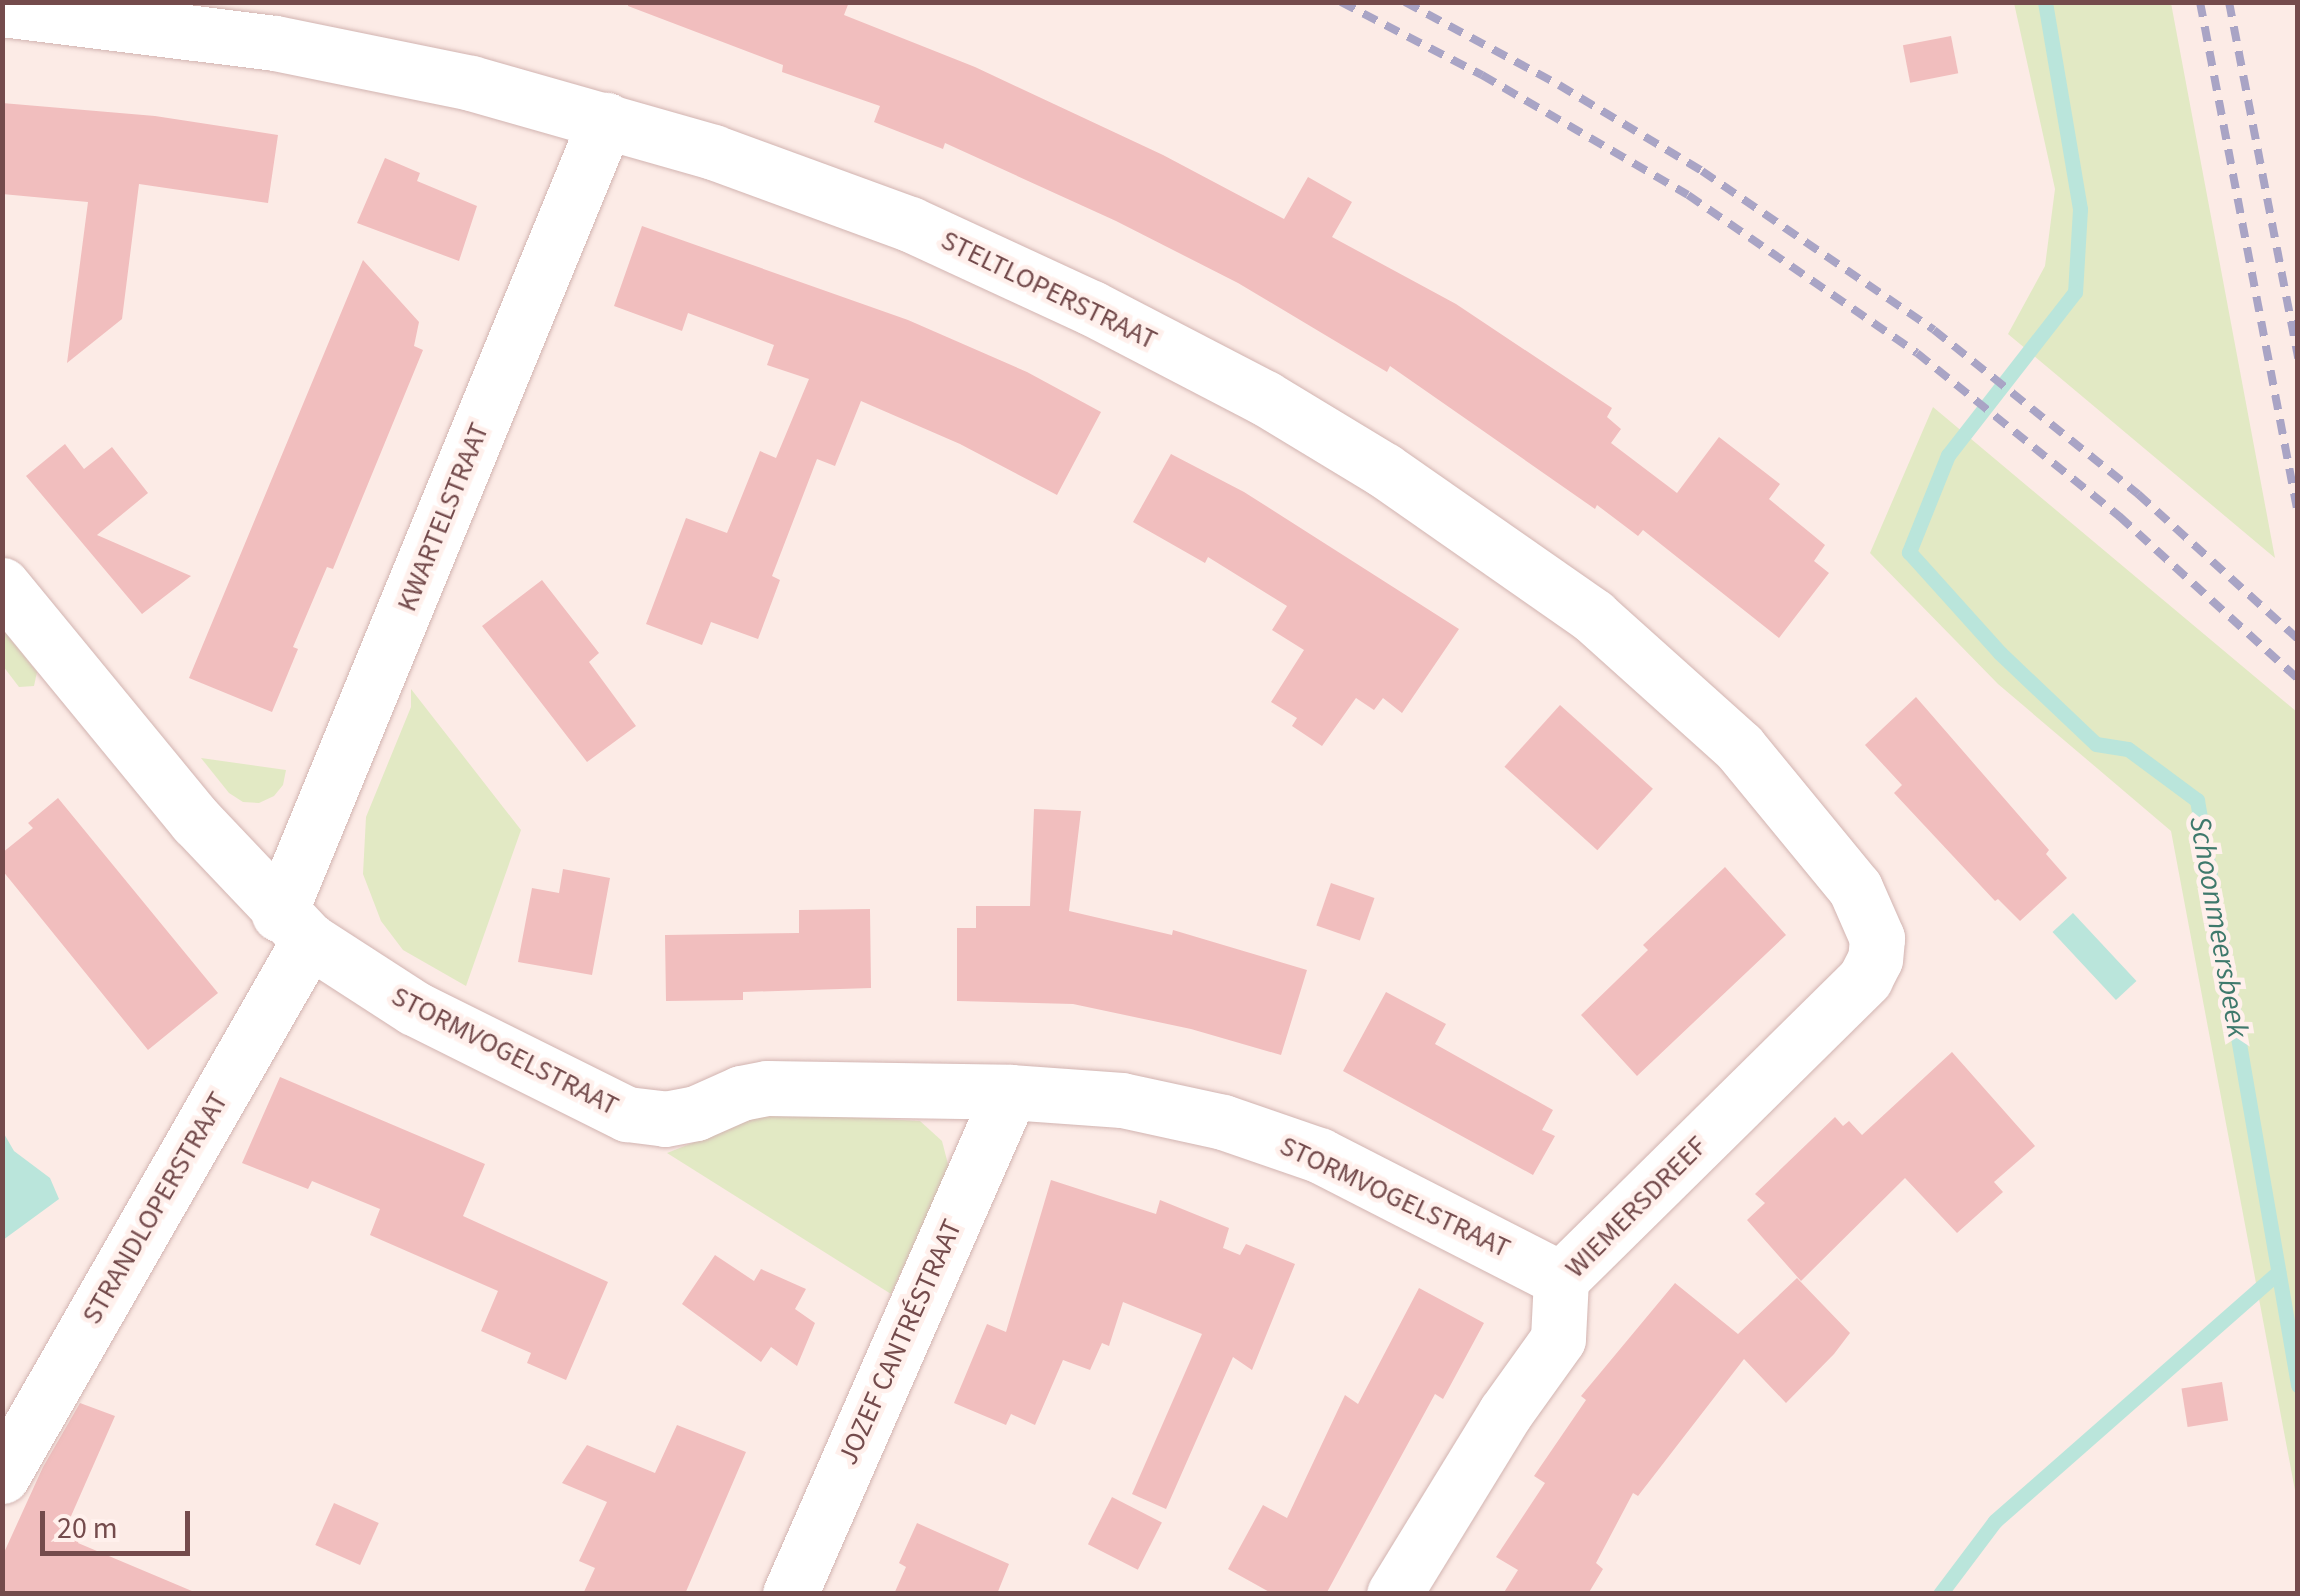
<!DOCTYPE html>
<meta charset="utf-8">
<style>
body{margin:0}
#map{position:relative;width:2300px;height:1596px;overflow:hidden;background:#fcebe6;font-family:"Source Sans 3",sans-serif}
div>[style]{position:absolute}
.green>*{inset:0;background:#e2e9c4}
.water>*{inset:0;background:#bae5db;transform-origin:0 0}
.stream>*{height:15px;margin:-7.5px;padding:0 7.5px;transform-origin:7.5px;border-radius:7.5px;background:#bae5db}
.building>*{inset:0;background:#f1bebe;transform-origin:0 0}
.roads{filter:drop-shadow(0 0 2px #d2b4b1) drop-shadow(0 0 2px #d2b4b1)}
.minor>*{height:55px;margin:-27.5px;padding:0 27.5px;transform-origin:27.5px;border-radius:27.5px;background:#fff}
.rail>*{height:8px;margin-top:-4px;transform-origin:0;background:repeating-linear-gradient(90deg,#a9a4c5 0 15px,transparent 0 25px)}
span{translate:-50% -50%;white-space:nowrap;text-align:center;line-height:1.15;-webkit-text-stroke:9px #fff0ec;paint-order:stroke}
.street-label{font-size:28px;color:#744b4c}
.water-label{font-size:30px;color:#3f796c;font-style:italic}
.frame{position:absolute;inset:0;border:5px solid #744b4c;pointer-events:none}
.scale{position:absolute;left:40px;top:1511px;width:150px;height:45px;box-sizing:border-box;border:5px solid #744b4c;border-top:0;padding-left:12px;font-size:30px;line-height:35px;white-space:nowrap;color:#744b4c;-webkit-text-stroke:8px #fff0ec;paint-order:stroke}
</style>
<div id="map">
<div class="green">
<i style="clip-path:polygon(2014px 3px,2171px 3px,2275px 558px,2008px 334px,2045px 266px,2055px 189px)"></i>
<i style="clip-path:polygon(1933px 407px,2297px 712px,2297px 1501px,2171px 831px,1998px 684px,1870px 553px)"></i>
<i style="clip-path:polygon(2px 629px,37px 672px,34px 686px,19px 687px,3px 666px)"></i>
<i style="clip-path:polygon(411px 689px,521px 830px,466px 986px,403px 950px,381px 921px,363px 874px,366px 817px,411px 707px)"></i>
<i style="clip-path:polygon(201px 758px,286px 770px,283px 785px,274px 796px,259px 803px,243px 802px,229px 793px)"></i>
<i style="clip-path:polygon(799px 1114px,920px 1121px,942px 1141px,949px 1168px,891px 1294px,667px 1153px,758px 1117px)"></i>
</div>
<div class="water">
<i style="left:2073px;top:913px;width:93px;height:28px;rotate:47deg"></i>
<i style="clip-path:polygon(3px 1132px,14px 1151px,50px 1178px,59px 1199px,3px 1240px)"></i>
</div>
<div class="stream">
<i style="left:2045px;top:2px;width:210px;rotate:80.4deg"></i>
<i style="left:2080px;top:209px;width:83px;rotate:93.4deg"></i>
<i style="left:2075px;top:292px;width:207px;rotate:127.9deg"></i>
<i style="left:1948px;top:455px;width:105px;rotate:111.9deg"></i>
<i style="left:1909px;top:552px;width:136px;rotate:48deg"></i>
<i style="left:2000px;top:653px;width:132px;rotate:43.5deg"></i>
<i style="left:2096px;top:744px;width:32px;rotate:9deg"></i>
<i style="left:2128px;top:749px;width:86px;rotate:36.5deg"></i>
<i style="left:2197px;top:800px;width:594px;rotate:80.2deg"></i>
<i style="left:1940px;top:1594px;width:91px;rotate:-53deg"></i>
<i style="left:1995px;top:1521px;width:377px;rotate:-41.3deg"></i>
</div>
<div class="building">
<i style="clip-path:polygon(628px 2px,849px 2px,844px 15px,975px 67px,1163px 155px,1284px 219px,1308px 177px,1352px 202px,1332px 237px,1456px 304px,1612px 408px,1607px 417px,1621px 429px,1611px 443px,1677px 493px,1719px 437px,1780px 484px,1769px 499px,1825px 545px,1814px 561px,1829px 573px,1779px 638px,1643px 530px,1638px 536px,1597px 505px,1595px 509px,1390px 366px,1387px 372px,1238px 283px,1116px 221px,945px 143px,943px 149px,874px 122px,880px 106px,782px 72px,783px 65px,628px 6px)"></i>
<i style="left:1951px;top:36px;width:38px;height:49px;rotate:79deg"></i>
<i style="clip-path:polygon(2px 103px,155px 116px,278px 135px,268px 203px,139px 184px,122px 319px,67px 363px,88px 202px,2px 194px)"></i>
<i style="clip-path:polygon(385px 158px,420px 173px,417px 181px,477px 206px,459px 261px,357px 223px)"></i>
<i style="clip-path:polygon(642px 226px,908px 320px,1027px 372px,1101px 412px,1057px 495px,960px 444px,861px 401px,835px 466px,817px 459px,772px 576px,780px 580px,758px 639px,711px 622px,702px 645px,646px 624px,686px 518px,727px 533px,760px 451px,776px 458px,809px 379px,767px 365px,774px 345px,688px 313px,682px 331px,614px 306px)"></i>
<i style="clip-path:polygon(363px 260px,419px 322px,414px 346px,423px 350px,333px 569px,327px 567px,293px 647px,298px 649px,272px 712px,189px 678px)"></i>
<i style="clip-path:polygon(65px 444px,84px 469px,112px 447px,148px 493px,97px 535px,191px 576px,142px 614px,26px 476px)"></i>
<i style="clip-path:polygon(1171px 454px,1244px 492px,1459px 629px,1402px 713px,1383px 698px,1374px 710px,1356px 698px,1322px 746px,1292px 726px,1297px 718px,1271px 702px,1304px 650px,1272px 630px,1287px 606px,1208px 557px,1205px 563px,1133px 522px)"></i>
<i style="clip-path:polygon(542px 580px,599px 653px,589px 662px,636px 726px,587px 762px,482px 626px)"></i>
<i style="clip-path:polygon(1916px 697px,2049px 850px,2046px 854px,2067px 878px,2020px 921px,1998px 899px,1995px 901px,1894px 793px,1902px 785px,1865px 745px)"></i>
<i style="left:1560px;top:705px;width:125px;height:83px;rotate:42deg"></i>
<i style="clip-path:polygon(58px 798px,218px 993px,148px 1050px,2px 870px,2px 853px,33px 828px,28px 823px)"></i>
<i style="clip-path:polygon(1034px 809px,1081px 811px,1069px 911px,1172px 935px,1173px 930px,1307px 970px,1281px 1055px,1191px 1029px,1073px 1004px,957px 1001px,957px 928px,976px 928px,976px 906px,1030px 906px)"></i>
<i style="clip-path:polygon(1725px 867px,1786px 935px,1637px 1076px,1581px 1015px,1648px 950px,1643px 945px)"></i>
<i style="clip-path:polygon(563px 869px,610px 878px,592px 975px,518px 962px,532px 888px,559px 893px)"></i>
<i style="left:1331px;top:883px;width:46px;height:45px;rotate:19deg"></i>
<i style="clip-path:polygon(870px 909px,871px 988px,743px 992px,743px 1000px,666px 1001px,665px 935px,799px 933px,799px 910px)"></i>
<i style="clip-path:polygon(1386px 992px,1446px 1024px,1435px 1044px,1553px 1110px,1542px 1130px,1555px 1136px,1533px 1175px,1343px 1071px)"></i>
<i style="clip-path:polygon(1952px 1052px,2035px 1146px,1994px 1182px,2003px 1192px,1957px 1233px,1905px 1178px,1801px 1281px,1747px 1220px,1765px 1203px,1755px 1194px,1835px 1117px,1843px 1126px,1849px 1121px,1862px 1135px)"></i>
<i style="clip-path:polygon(280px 1077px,485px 1164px,463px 1216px,608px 1282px,566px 1380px,527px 1363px,531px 1353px,481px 1331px,498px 1291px,370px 1235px,380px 1209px,312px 1181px,308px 1189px,242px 1163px)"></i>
<i style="clip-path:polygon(1051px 1180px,1156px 1214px,1160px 1200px,1229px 1228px,1223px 1248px,1240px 1255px,1246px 1244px,1295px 1264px,1252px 1370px,1233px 1357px,1166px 1509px,1132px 1494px,1202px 1334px,1123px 1302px,1109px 1346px,1102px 1343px,1090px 1370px,1063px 1360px,1035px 1425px,1011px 1414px,1006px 1425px,954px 1403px,987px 1324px,1006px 1332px)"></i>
<i style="clip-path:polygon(715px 1255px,754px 1281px,761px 1269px,806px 1289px,795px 1309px,815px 1323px,797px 1366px,771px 1347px,761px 1362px,682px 1304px)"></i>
<i style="clip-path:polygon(1797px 1278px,1850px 1333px,1834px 1354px,1786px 1403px,1744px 1359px,1638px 1496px,1633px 1493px,1596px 1563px,1603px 1569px,1588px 1594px,1503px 1594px,1518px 1570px,1496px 1557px,1545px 1483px,1534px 1476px,1586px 1400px,1581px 1396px,1675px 1283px,1738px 1334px)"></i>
<i style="clip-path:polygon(1419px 1288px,1484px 1323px,1443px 1399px,1435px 1394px,1326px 1594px,1273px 1594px,1228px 1569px,1263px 1505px,1287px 1518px,1345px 1395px,1358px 1404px)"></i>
<i style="left:2222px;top:1382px;width:39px;height:41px;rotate:81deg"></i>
<i style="clip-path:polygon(80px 1403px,115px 1416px,68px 1523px,83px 1530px,78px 1543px,199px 1594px,2px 1594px,2px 1557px,43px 1467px)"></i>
<i style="clip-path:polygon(677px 1425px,746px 1452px,685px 1594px,583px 1594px,595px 1568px,579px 1561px,607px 1502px,562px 1483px,587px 1445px,655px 1473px)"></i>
<i style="left:1112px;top:1497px;width:56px;height:53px;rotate:27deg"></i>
<i style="left:334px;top:1503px;width:49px;height:46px;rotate:24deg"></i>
<i style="clip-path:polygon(917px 1523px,1009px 1564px,997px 1594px,894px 1594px,906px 1567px,899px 1563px)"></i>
</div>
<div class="roads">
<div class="minor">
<i style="left:2px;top:9px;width:275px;rotate:7.1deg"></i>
<i style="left:275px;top:43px;width:200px;rotate:11.5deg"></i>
<i style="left:471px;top:83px;width:252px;rotate:15.9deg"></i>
<i style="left:713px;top:152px;width:210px;rotate:20.1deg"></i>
<i style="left:910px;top:224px;width:200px;rotate:24.8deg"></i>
<i style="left:1092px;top:308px;width:195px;rotate:27.5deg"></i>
<i style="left:1265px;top:398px;width:139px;rotate:31.2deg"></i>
<i style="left:1384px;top:470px;width:255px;rotate:34.9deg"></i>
<i style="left:1593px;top:616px;width:196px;rotate:41.9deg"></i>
<i style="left:1739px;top:747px;width:183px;rotate:50.6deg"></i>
<i style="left:1855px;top:888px;width:55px;rotate:66.3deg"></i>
<i style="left:1877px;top:938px;width:21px;rotate:95deg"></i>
<i style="left:1875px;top:959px;width:22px;rotate:117deg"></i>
<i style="left:1865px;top:979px;width:427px;rotate:135.4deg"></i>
<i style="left:1561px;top:1279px;width:60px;rotate:92.9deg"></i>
<i style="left:1558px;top:1339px;width:91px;rotate:125.6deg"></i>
<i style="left:1505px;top:1413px;width:212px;rotate:121.5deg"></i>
<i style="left:2px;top:585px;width:306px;rotate:50.6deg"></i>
<i style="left:196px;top:821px;width:164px;rotate:46.5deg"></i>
<i style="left:309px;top:940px;width:125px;rotate:32.9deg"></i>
<i style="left:414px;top:1008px;width:238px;rotate:26.5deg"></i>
<i style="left:627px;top:1114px;width:38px;rotate:7deg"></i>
<i style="left:665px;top:1119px;width:32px;rotate:-11deg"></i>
<i style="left:696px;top:1113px;width:49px;rotate:-24deg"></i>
<i style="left:741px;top:1093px;width:26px;rotate:-11deg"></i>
<i style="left:767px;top:1088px;width:243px;rotate:0.9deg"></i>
<i style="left:1010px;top:1092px;width:112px;rotate:4.1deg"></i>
<i style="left:1122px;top:1100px;width:103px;rotate:12.3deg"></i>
<i style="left:1223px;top:1122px;width:102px;rotate:19deg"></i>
<i style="left:1319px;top:1155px;width:272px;rotate:27.1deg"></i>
<i style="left:279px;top:914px;width:859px;rotate:-67.62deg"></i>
<i style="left:2px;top:1476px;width:618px;rotate:-60.2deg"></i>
<i style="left:790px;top:1594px;width:548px;rotate:-66.33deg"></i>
</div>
</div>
<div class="rail">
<i style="left:1341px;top:2px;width:159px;rotate:27.4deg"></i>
<i style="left:1482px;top:75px;width:238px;rotate:30.2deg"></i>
<i style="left:1688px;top:195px;width:278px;rotate:34.6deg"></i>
<i style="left:1917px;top:353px;width:260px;rotate:38.9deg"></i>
<i style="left:2119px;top:516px;width:242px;rotate:42.3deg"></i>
<i style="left:1405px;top:2px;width:175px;rotate:28.3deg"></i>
<i style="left:1559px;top:85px;width:167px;rotate:31deg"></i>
<i style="left:1702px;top:171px;width:281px;rotate:34.4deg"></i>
<i style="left:1934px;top:330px;width:262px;rotate:38.8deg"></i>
<i style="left:2138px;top:494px;width:216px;rotate:42.2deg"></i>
<i style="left:2200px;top:2px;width:521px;rotate:79.16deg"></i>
<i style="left:2229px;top:2px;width:363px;rotate:79deg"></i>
</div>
<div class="street-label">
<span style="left:1049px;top:290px;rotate:26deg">STELTLOPERSTRAAT</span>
<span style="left:443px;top:517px;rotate:-68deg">KWARTELSTRAAT</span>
<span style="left:505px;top:1051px;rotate:27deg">STORMVOGELSTRAAT</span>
<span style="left:1395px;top:1197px;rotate:25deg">STORMVOGELSTRAAT</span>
<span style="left:1636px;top:1207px;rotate:-45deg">WIEMERSDREEF</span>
<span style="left:155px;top:1208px;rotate:-60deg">STRANDLOPERSTRAAT</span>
<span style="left:900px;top:1342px;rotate:-66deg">JOZEF CANTRÉSTRAAT</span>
</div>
<div class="water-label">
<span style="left:2218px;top:927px;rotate:80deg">Schoonmeersbeek</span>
</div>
<div class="frame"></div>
<div class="scale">20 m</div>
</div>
